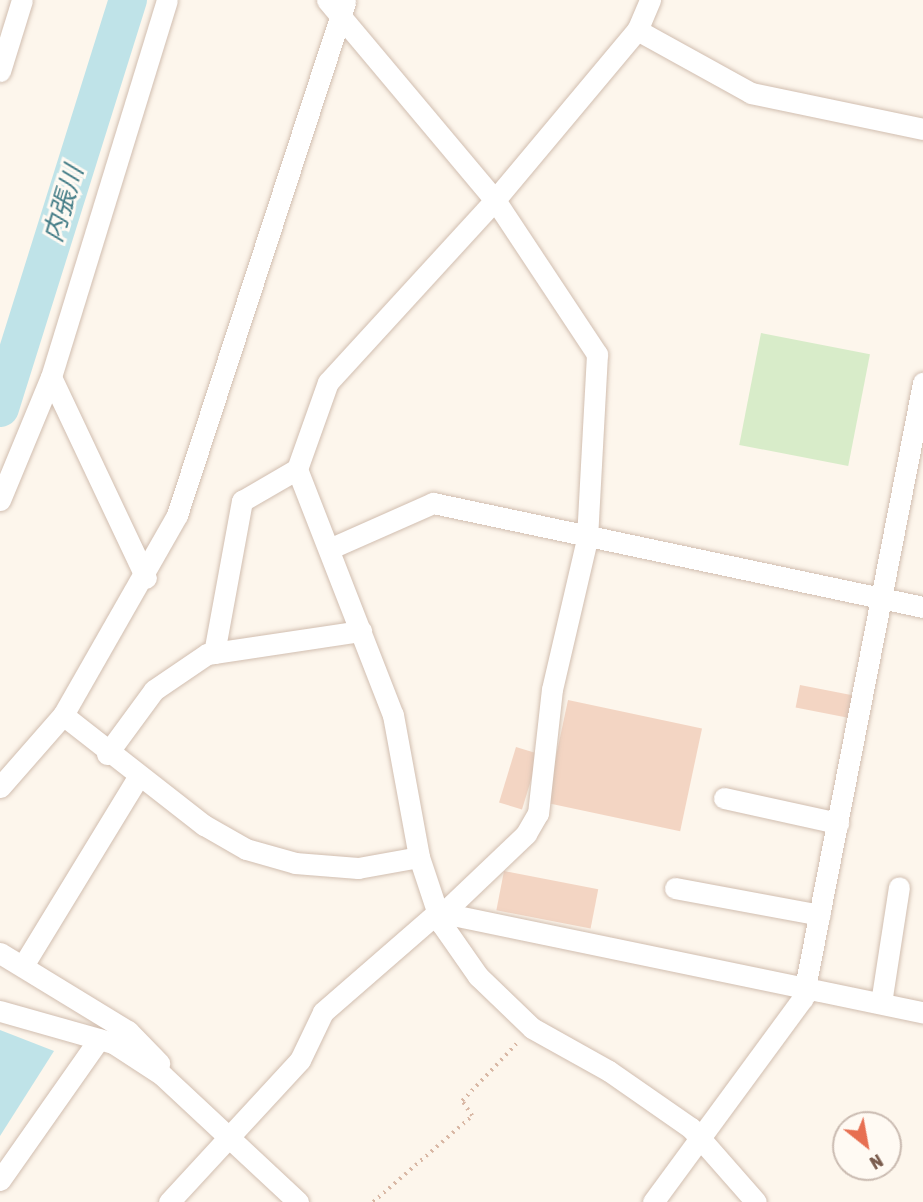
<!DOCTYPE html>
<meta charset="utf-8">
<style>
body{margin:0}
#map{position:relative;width:923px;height:1202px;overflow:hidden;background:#fdf6ec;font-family:"Asap Condensed","Noto Sans JP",sans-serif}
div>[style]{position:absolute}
.green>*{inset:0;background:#d8ecc9;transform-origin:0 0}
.water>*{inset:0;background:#bfe3e8}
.river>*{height:38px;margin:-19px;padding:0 19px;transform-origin:19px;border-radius:19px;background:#bfe3e8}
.building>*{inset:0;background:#f3d5c3;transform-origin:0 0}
.path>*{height:3.5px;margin-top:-1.75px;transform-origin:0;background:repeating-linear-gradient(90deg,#d9b8a5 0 2px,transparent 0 7px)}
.roads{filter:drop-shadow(0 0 2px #d1beb0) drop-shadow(0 0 2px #d1beb0)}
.minor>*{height:21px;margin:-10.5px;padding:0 10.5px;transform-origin:10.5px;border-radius:10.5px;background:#fff}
span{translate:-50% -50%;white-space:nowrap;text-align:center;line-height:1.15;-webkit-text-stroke:6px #fffaf3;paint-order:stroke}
.water-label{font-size:26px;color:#437c86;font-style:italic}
.north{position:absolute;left:832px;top:1111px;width:70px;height:70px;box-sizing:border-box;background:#fffaf3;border:2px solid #cabbb1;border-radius:50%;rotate:149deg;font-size:19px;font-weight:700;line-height:28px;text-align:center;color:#7a5c4d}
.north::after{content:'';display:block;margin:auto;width:24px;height:32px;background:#e76f51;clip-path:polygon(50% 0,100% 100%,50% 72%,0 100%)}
</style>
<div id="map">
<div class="green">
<i style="left:761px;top:333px;width:111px;height:114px;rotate:11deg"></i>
</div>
<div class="water">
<i style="clip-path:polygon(0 1030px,54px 1051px,0 1136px)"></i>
</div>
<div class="river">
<i style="left:0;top:408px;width:428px;rotate:-72.6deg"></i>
</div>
<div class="building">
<i style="left:800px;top:685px;width:56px;height:23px;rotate:11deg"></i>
<i style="left:568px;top:700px;width:137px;height:105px;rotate:12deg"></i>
<i style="left:516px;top:747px;width:24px;height:58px;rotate:17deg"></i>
<i style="left:504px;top:871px;width:96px;height:40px;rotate:11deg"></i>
</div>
<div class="path">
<i style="left:373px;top:1202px;width:131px;rotate:-41deg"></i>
<i style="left:472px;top:1116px;width:18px;rotate:-124deg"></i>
<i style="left:462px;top:1101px;width:81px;rotate:-46.5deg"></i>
</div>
<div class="roads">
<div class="minor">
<i style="left:327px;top:0;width:261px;rotate:50deg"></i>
<i style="left:495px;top:200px;width:185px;rotate:56.5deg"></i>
<i style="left:597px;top:354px;width:185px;rotate:93.1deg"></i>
<i style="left:587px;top:539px;width:154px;rotate:103.1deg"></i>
<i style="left:552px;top:689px;width:125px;rotate:96.4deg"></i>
<i style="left:538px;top:813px;width:24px;rotate:120deg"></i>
<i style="left:526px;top:834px;width:115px;rotate:136.4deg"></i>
<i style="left:650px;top:0;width:33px;rotate:113deg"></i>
<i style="left:637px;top:30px;width:222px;rotate:129.9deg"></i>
<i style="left:495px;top:200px;width:247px;rotate:132.5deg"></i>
<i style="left:328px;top:382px;width:92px;rotate:109.6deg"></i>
<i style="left:297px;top:469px;width:264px;rotate:68.7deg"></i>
<i style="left:393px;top:715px;width:144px;rotate:79.6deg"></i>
<i style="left:419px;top:857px;width:70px;rotate:71.6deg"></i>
<i style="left:441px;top:923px;width:65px;rotate:55.1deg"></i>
<i style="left:478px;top:976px;width:75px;rotate:43.9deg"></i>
<i style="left:532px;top:1028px;width:88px;rotate:29.2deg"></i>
<i style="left:609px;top:1071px;width:100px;rotate:34.8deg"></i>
<i style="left:691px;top:1128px;width:98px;rotate:48.7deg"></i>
<i style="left:637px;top:30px;width:130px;rotate:28.9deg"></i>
<i style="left:751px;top:93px;width:176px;rotate:11.8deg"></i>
<i style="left:0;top:71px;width:74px;rotate:-72.8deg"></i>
<i style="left:51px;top:377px;width:222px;rotate:64.7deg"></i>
<i style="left:0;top:500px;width:133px;rotate:-67.5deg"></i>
<i style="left:51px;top:377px;width:394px;rotate:-72.9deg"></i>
<i style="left:329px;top:549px;width:114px;rotate:-23.9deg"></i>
<i style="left:433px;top:503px;width:501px;rotate:11.98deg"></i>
<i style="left:214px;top:653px;width:155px;rotate:-79.6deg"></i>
<i style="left:242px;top:501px;width:64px;rotate:-30.2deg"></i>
<i style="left:63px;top:715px;width:179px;rotate:38deg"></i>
<i style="left:204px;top:825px;width:48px;rotate:29.7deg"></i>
<i style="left:246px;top:849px;width:51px;rotate:15.9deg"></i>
<i style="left:295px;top:863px;width:63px;rotate:4.5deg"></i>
<i style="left:358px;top:868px;width:62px;rotate:-10.2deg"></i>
<i style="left:107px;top:754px;width:79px;rotate:-53.7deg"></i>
<i style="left:154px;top:690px;width:64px;rotate:-34.2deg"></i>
<i style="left:207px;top:654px;width:156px;rotate:-8.5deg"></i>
<i style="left:0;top:787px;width:96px;rotate:-48.8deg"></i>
<i style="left:63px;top:715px;width:230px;rotate:-60.3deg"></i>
<i style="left:177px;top:515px;width:540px;rotate:-71.87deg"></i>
<i style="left:724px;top:798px;width:117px;rotate:12.4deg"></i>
<i style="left:675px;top:888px;width:147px;rotate:10.5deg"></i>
<i style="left:0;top:953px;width:150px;rotate:31.4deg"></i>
<i style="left:128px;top:1031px;width:45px;rotate:45.9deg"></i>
<i style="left:24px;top:964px;width:219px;rotate:-58.6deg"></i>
<i style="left:881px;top:1003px;width:117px;rotate:-81.2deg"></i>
<i style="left:0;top:1011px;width:117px;rotate:15.8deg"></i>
<i style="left:113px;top:1043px;width:59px;rotate:33.1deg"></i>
<i style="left:162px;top:1075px;width:186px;rotate:43deg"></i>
<i style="left:0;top:1180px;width:172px;rotate:-54.9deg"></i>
<i style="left:169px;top:1202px;width:193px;rotate:-47.3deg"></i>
<i style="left:300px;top:1060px;width:53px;rotate:-64.4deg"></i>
<i style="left:323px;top:1012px;width:152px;rotate:-41deg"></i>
<i style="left:438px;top:912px;width:495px;rotate:11.7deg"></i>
<i style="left:653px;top:1202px;width:253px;rotate:-53.7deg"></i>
<i style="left:803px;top:998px;width:627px;rotate:-78.96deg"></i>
</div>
</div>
<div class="water-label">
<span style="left:64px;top:204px;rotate:-73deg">内張川</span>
</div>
<div class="north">N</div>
</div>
